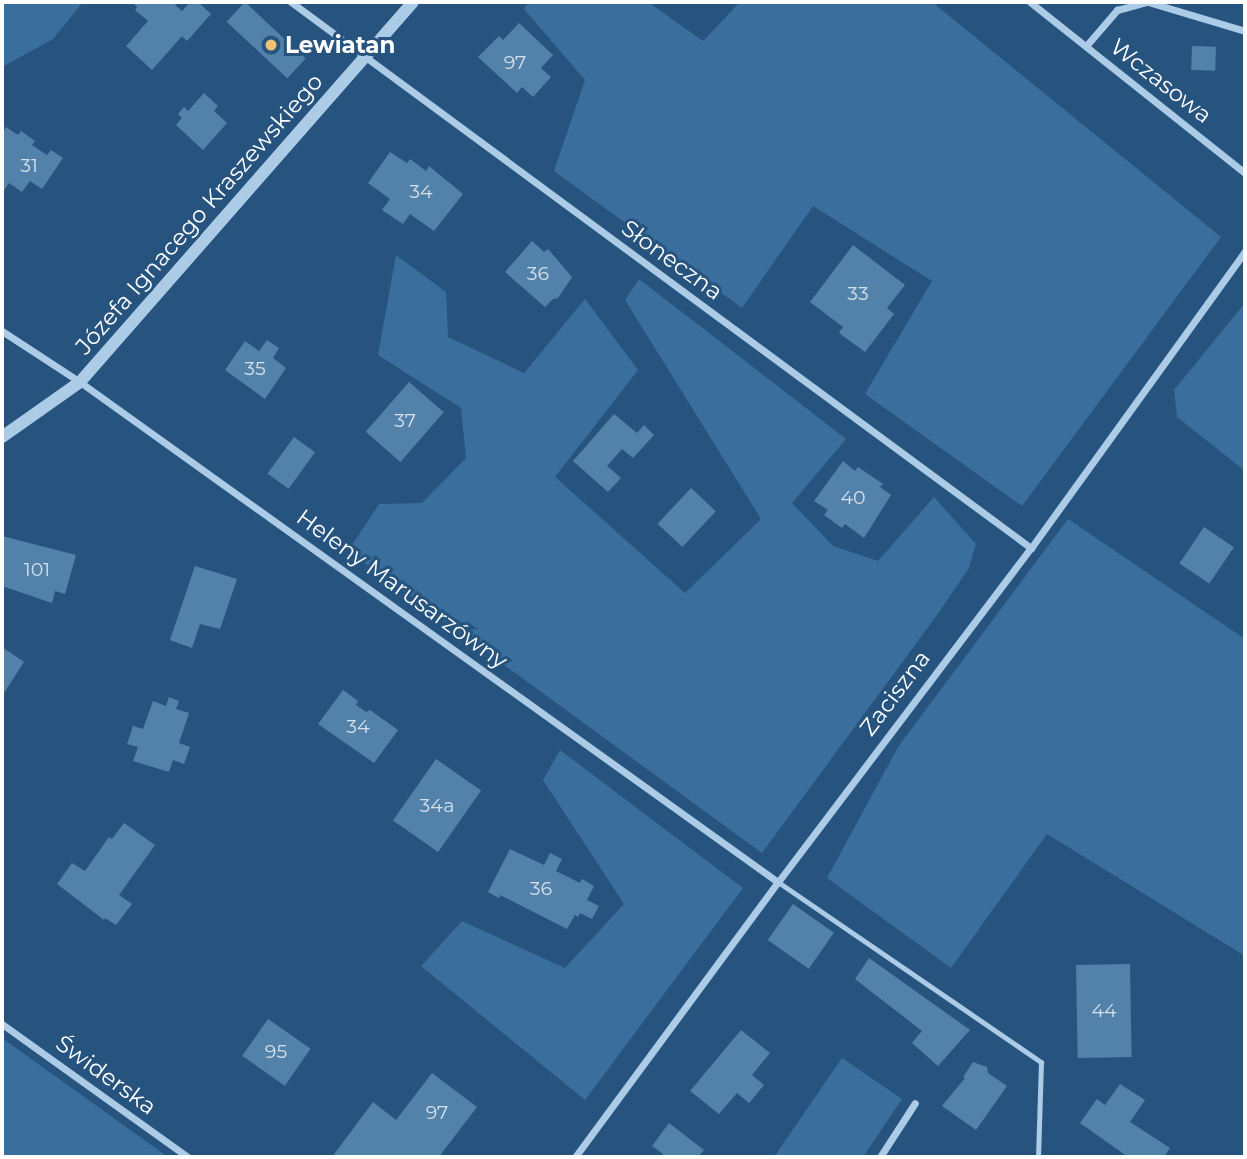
<!DOCTYPE html>
<meta charset="utf-8">
<style>
body{margin:0}
#map{position:relative;width:1247px;height:1159px;overflow:hidden;background:#26547f;font-family:Montserrat,sans-serif}
div>[style]{position:absolute}
.green>*{inset:0;background:#3a6e9c}
.building>*{inset:0;background:#5281aa;transform-origin:0 0}
.service>*{height:5px;margin:-2.5px;padding:0 2.5px;transform-origin:2.5px;border-radius:2.5px;background:#accbe6}
.minor>*{height:7px;margin:-3.5px;padding:0 3.5px;transform-origin:3.5px;border-radius:3.5px;background:#accbe6}
.tertiary>*{height:12px;margin:-6px;padding:0 6px;transform-origin:6px;border-radius:6px;background:#accbe6}
.dots>*{width:19px;height:19px;translate:-50% -50%;box-sizing:border-box;border:4px solid #26547f;border-radius:50%}
span{translate:-50% -50%;white-space:nowrap;text-align:center;line-height:1.15;-webkit-text-stroke:6px #26547f;paint-order:stroke}
.number-label{font-size:19px;color:#d4e0ea}
.number-label span{-webkit-text-stroke-width:0}
.poi-label{font-size:23px;color:#fff;font-weight:700}
.left{translate:0 -50%;text-align:left}
.street-label{font-size:23px;color:#fff}
.frame{position:absolute;inset:0;border:4px solid #fff;pointer-events:none}
</style>
<div id="map">
<div class="green">
<i style="clip-path:polygon(2px 2px,83px 2px,53px 39px,2px 67px)"></i>
<i style="clip-path:polygon(528px 2px,648px 2px,703px 41px,740px 2px,932px 2px,1221px 237px,1022px 506px,865px 394px,932px 281px,813px 206px,742px 308px,554px 171px,585px 80px,524px 9px)"></i>
<i style="clip-path:polygon(396px 255px,446px 292px,448px 337px,524px 373px,585px 299px,638px 370px,555px 477px,685px 593px,761px 519px,625px 300px,639px 279px,846px 439px,792px 503px,833px 546px,878px 561px,934px 497px,976px 544px,969px 568px,937px 615px,762px 853px,348px 551px,379px 504px,422px 503px,466px 458px,461px 408px,378px 355px)"></i>
<i style="clip-path:polygon(1245px 303px,1245px 471px,1177px 417px,1174px 390px)"></i>
<i style="clip-path:polygon(1068px 519px,1245px 639px,1245px 956px,1047px 834px,951px 968px,827px 878px,898px 747px)"></i>
<i style="clip-path:polygon(560px 750px,743px 888px,585px 1100px,421px 966px,462px 921px,565px 968px,624px 904px,543px 780px)"></i>
<i style="clip-path:polygon(2px 1038px,168px 1157px,2px 1157px)"></i>
<i style="clip-path:polygon(842px 1058px,902px 1099px,863px 1157px,774px 1157px)"></i>
</div>
<div class="building">
<i style="clip-path:polygon(132px 2px,178px 2px,175px 5px,182px 11px,190px 2px,198px 2px,211px 14px,187px 41px,182px 36px,152px 70px,126px 46px,148px 21px,135px 10px,137px 7px)"></i>
<i style="left:245px;top:2px;width:83px;height:27px;rotate:43deg"></i>
<i style="clip-path:polygon(519px 23px,553px 55px,541px 68px,551px 77px,533px 97px,522px 87px,517px 93px,478px 57px,499px 36px,503px 40px)"></i>
<i style="left:1192px;top:46px;width:24px;height:24px;rotate:2deg"></i>
<i style="clip-path:polygon(204px 93px,218px 106px,214px 111px,227px 123px,203px 150px,176px 125px,182px 118px,178px 114px,184px 107px,188px 111px)"></i>
<i style="clip-path:polygon(6px 127px,18px 135px,21px 131px,35px 141px,32px 145px,47px 155px,51px 150px,63px 158px,42px 189px,30px 181px,22px 192px,9px 183px,2px 193px,2px 134px)"></i>
<i style="clip-path:polygon(390px 152px,407px 163px,410px 159px,426px 171px,429px 166px,463px 194px,434px 231px,410px 214px,403px 224px,382px 210px,390px 199px,368px 183px)"></i>
<i style="clip-path:polygon(532px 241px,544px 252px,548px 249px,572px 277px,558px 298px,553px 299px,545px 307px,505px 272px)"></i>
<i style="clip-path:polygon(853px 245px,905px 285px,887px 308px,894px 314px,865px 352px,839px 333px,843px 327px,810px 302px)"></i>
<i style="clip-path:polygon(267px 340px,279px 348px,273px 358px,286px 368px,265px 399px,225px 370px,245px 341px,259px 351px)"></i>
<i style="left:409px;top:382px;width:46px;height:66px;rotate:41deg"></i>
<i style="clip-path:polygon(614px 414px,637px 433px,644px 425px,654px 435px,633px 458px,622px 449px,607px 466px,621px 478px,608px 492px,573px 461px)"></i>
<i style="left:294px;top:437px;width:26px;height:45px;rotate:36deg"></i>
<i style="clip-path:polygon(843px 461px,855px 471px,858px 467px,883px 484px,880px 487px,891px 495px,864px 538px,845px 524px,842px 528px,824px 515px,828px 510px,814px 501px)"></i>
<i style="left:691px;top:488px;width:34px;height:49px;rotate:43deg"></i>
<i style="left:1204px;top:527px;width:36px;height:44px;rotate:34deg"></i>
<i style="clip-path:polygon(2px 536px,76px 555px,65px 594px,55px 591px,52px 603px,2px 586px)"></i>
<i style="clip-path:polygon(195px 566px,237px 579px,220px 629px,200px 624px,192px 648px,170px 640px)"></i>
<i style="clip-path:polygon(2px 647px,24px 662px,2px 696px)"></i>
<i style="clip-path:polygon(343px 690px,358px 701px,356px 705px,366px 712px,370px 710px,398px 730px,374px 763px,318px 724px)"></i>
<i style="clip-path:polygon(169px 697px,179px 701px,176px 709px,189px 713px,179px 743px,190px 747px,184px 764px,173px 760px,169px 772px,133px 761px,138px 747px,127px 744px,133px 726px,143px 729px,153px 701px,166px 706px)"></i>
<i style="left:436px;top:759px;width:55px;height:75px;rotate:35deg"></i>
<i style="clip-path:polygon(124px 823px,155px 845px,119px 895px,132px 904px,116px 925px,105px 918px,104px 920px,57px 884px,72px 863px,85px 871px,109px 837px,112px 839px)"></i>
<i style="clip-path:polygon(510px 849px,544px 865px,550px 853px,562px 859px,556px 871px,580px 883px,582px 879px,594px 886px,587px 900px,599px 906px,592px 919px,580px 913px,578px 917px,575px 915px,567px 929px,500px 895px,499px 898px,488px 892px)"></i>
<i style="left:793px;top:904px;width:50px;height:44px;rotate:35deg"></i>
<i style="clip-path:polygon(869px 958px,970px 1030px,938px 1066px,912px 1043px,922px 1031px,855px 979px)"></i>
<i style="left:1130px;top:964px;width:93px;height:54px;rotate:89deg"></i>
<i style="left:268px;top:1019px;width:52px;height:45px;rotate:35deg"></i>
<i style="clip-path:polygon(741px 1030px,770px 1053px,752px 1075px,764px 1085px,749px 1103px,737px 1093px,719px 1114px,690px 1091px)"></i>
<i style="clip-path:polygon(973px 1062px,987px 1067px,988px 1073px,1007px 1086px,976px 1130px,942px 1106px,965px 1078px,963px 1077px)"></i>
<i style="clip-path:polygon(432px 1073px,477px 1107px,441px 1154px,446px 1157px,332px 1157px,373px 1102px,396px 1120px)"></i>
<i style="clip-path:polygon(1120px 1084px,1145px 1100px,1130px 1122px,1170px 1148px,1164px 1157px,1128px 1157px,1080px 1123px,1097px 1099px,1105px 1105px)"></i>
<i style="clip-path:polygon(669px 1123px,704px 1150px,698px 1157px,660px 1157px,663px 1154px,652px 1146px)"></i>
</div>
<div class="service">
<i style="left:778px;top:882px;width:319px;rotate:34.4deg"></i>
<i style="left:1041px;top:1062px;width:95px;rotate:91.8deg"></i>
</div>
<div class="minor">
<i style="left:291px;top:2px;width:920px;rotate:36.42deg"></i>
<i style="left:1030px;top:2px;width:275px;rotate:38.5deg"></i>
<i style="left:1148px;top:2px;width:101px;rotate:16.6deg"></i>
<i style="left:1086px;top:46px;width:48px;rotate:-49.3deg"></i>
<i style="left:1117px;top:10px;width:31px;rotate:-15deg"></i>
<i style="left:2px;top:331px;width:93px;rotate:33.2deg"></i>
<i style="left:80px;top:382px;width:859px;rotate:35.62deg"></i>
<i style="left:2px;top:1024px;width:229px;rotate:35.6deg"></i>
<i style="left:575px;top:1157px;width:342px;rotate:-53.6deg"></i>
<i style="left:778px;top:882px;width:419px;rotate:-52.9deg"></i>
<i style="left:1031px;top:548px;width:366px;rotate:-54.2deg"></i>
<i style="left:880px;top:1157px;width:64px;rotate:-57.1deg"></i>
</div>
<div class="tertiary">
<i style="left:2px;top:437px;width:95px;rotate:-35.2deg"></i>
<i style="left:80px;top:382px;width:505px;rotate:-48.77deg"></i>
</div>
<div class="dots">
<i style="left:271px;top:45px;background:#efc071"></i>
</div>
<div class="number-label">
<span style="left:515px;top:63px">97</span>
<span style="left:29px;top:166px">31</span>
<span style="left:421px;top:192px">34</span>
<span style="left:538px;top:274px">36</span>
<span style="left:858px;top:294px">33</span>
<span style="left:255px;top:369px">35</span>
<span style="left:405px;top:421px">37</span>
<span style="left:853px;top:498px">40</span>
<span style="left:37px;top:570px">101</span>
<span style="left:358px;top:727px">34</span>
<span style="left:437px;top:806px">34a</span>
<span style="left:541px;top:889px">36</span>
<span style="left:1104px;top:1011px">44</span>
<span style="left:276px;top:1052px">95</span>
<span style="left:437px;top:1113px">97</span>
</div>
<div class="poi-label">
<span class="left" style="left:285px;top:45px">Lewiatan</span>
</div>
<div class="street-label">
<span style="left:1161px;top:81px;rotate:38deg">Wczasowa</span>
<span style="left:199px;top:214px;rotate:-49deg">Józefa Ignacego Kraszewskiego</span>
<span style="left:672px;top:260px;rotate:36deg">Słoneczna</span>
<span style="left:402px;top:589px;rotate:36deg">Heleny Marusarzówny</span>
<span style="left:895px;top:693px;rotate:-53deg">Zaciszna</span>
<span style="left:106px;top:1075px;rotate:36deg">Świderska</span>
</div>
<div class="frame"></div>
</div>
